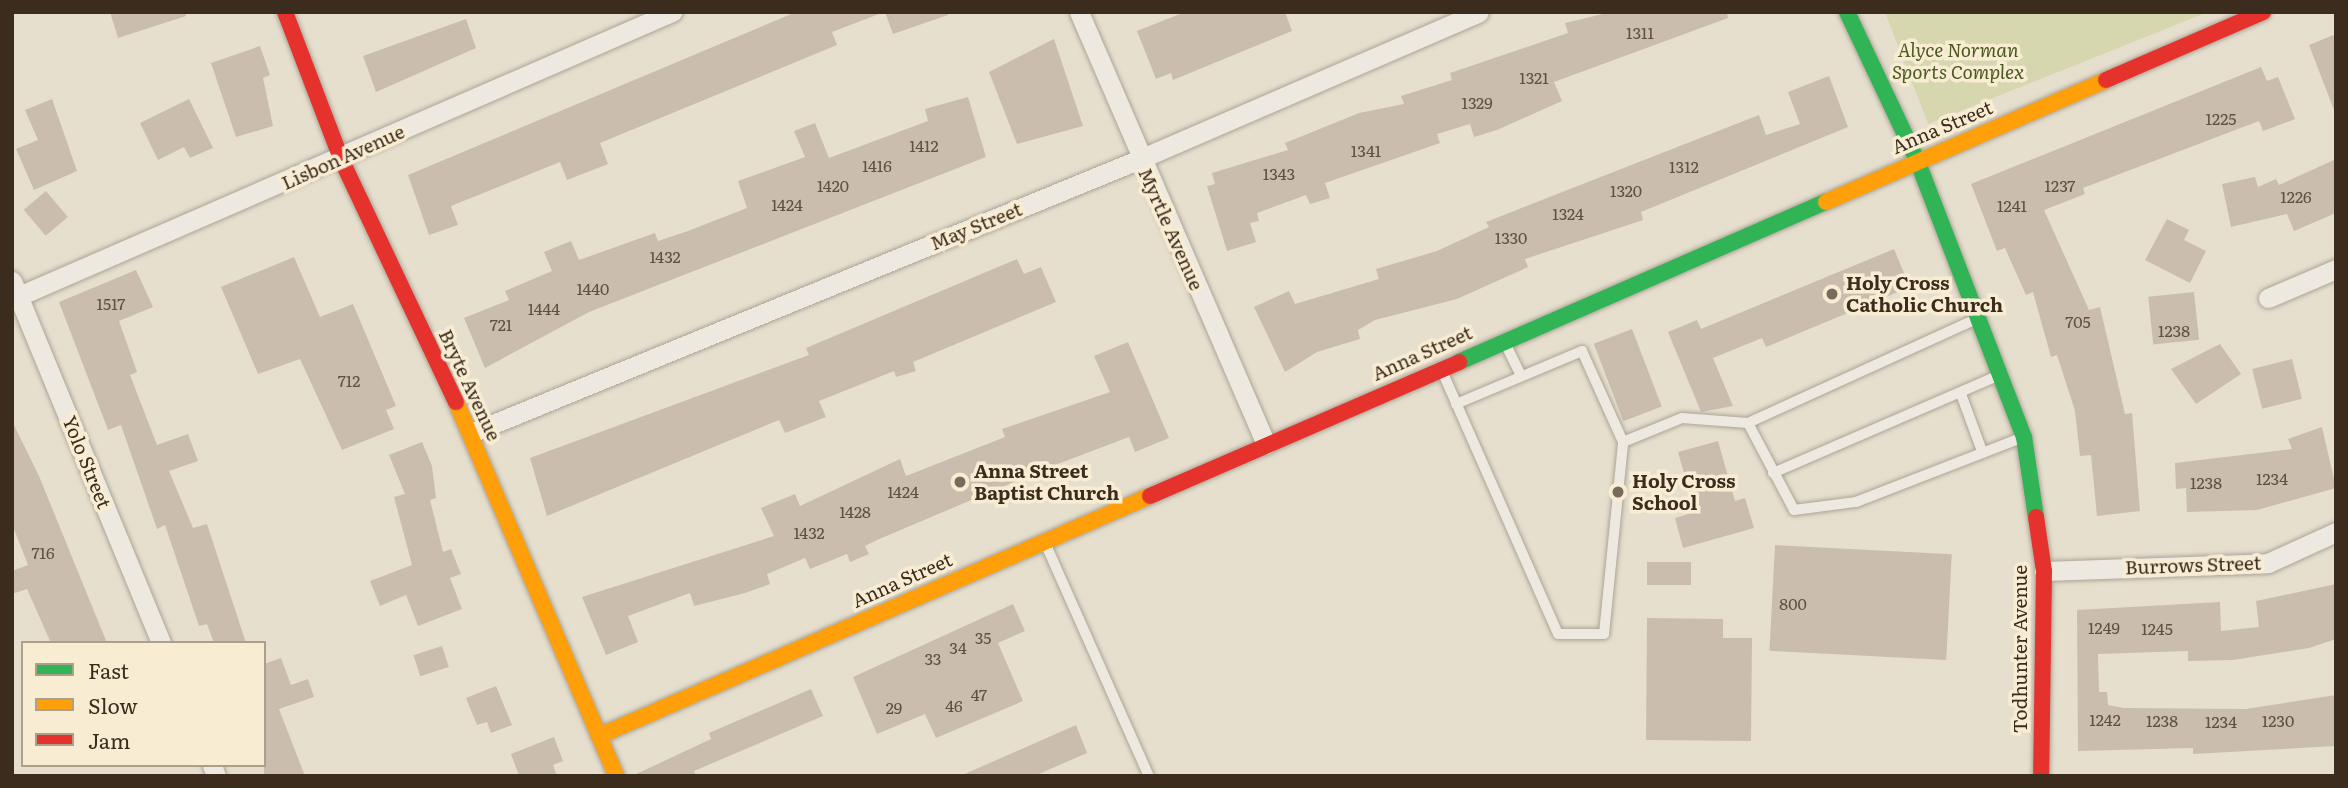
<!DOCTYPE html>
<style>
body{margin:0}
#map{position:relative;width:2348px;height:788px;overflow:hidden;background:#e6dfce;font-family:Literata,serif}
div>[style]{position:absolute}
.green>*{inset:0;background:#d7d7af}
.building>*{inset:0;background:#cabdae;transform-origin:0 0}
.roads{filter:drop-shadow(0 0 2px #aca496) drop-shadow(0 0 2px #aca496)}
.lane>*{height:10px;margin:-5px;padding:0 5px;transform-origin:5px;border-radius:5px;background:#eee9e0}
.street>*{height:19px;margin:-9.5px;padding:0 9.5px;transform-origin:9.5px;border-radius:9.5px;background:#eee9e0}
.fast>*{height:16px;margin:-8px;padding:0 8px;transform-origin:8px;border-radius:8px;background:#30b455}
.slow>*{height:16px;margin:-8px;padding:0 8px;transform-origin:8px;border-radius:8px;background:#ff9f0a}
.jam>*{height:16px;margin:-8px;padding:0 8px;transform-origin:8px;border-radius:8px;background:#e5322d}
.dots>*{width:19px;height:19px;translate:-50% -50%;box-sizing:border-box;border:4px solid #f8edd3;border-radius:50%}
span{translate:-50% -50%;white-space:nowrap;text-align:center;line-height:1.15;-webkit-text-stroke:7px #f8edd3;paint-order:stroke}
.number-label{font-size:16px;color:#605041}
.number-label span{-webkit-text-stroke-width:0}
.park-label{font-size:19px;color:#4c5a22;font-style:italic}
.street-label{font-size:19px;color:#3c2c1d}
.poi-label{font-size:19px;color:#3c2c1d;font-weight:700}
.left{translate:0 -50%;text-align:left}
.frame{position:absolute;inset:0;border:14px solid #3c2c1d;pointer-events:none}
.legend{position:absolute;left:21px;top:641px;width:245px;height:126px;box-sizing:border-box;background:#f8edd3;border:2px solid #ada08a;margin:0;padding:9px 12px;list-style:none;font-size:21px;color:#3c2c1d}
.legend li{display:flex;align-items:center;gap:14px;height:35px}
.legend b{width:35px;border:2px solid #ada08a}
</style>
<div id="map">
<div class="green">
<i style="clip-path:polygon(1885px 12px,2208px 12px,1928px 124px)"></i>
</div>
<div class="building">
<i style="clip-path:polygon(110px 12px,185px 12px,186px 16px,118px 38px)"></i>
<i style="clip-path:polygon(796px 12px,879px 14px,832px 32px,837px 45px,600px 143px,608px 164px,567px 180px,560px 162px,451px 206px,458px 225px,429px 235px,408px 175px)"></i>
<i style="clip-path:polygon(885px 12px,947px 12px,948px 15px,893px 34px)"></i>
<i style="clip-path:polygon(1185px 12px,1285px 12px,1292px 31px,1173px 80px,1171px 73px,1156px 79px,1137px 31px)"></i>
<i style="clip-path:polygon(1611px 12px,1727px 12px,1728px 18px,1554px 82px,1562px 101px,1497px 130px,1474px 137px,1470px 124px,1437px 134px,1440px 143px,1325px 183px,1330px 198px,1310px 204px,1306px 195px,1257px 213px,1259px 221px,1250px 223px,1256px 242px,1227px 251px,1207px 186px,1215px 184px,1212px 173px,1288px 150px,1285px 143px,1359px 113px,1404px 104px,1401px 96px,1452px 80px,1450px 73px,1568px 33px,1565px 23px)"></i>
<i style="clip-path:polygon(466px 19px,476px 48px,376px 92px,363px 56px)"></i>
<i style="clip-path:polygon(2336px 34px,2336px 110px,2334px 110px,2309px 45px)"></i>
<i style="clip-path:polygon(1054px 39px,1083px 126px,1017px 144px,989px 72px)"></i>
<i style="clip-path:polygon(260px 46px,270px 75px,263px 78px,273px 126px,236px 137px,211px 63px)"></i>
<i style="clip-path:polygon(2261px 67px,2267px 81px,2278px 77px,2295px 119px,2263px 131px,2259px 121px,2083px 188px,2085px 194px,2044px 210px,2089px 310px,2100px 307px,2125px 414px,2132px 413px,2140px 511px,2097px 516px,2091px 455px,2080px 456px,2075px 411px,2057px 355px,2051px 357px,2033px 292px,2026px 295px,2005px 248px,1997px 251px,1971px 184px)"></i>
<i style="clip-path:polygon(1829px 76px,1848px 127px,1641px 212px,1643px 220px,1525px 259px,1528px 267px,1457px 299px,1375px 320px,1358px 330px,1360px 339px,1317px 352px,1285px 372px,1254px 307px,1289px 291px,1295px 304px,1379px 279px,1376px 269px,1437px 251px,1489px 227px,1486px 222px,1759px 115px,1766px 135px,1800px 124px,1788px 92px)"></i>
<i style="clip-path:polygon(968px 97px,986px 157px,589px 312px,485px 368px,464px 318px,509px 300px,505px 291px,552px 271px,544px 252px,571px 241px,579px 260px,655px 233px,658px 241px,688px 231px,747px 208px,738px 181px,805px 157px,794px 131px,815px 123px,829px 158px,928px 121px,925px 109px)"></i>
<i style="clip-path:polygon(52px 99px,77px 171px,34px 190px,16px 149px,38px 140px,25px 110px)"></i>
<i style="clip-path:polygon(189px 99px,213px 148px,190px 158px,184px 147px,158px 160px,140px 123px)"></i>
<i style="clip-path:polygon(2336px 159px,2336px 213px,2294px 231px,2287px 214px,2231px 227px,2222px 184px,2255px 177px,2258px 187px,2276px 179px,2279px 185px)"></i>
<i style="left:46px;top:191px;width:34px;height:29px;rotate:50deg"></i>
<i style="clip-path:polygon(2167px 219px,2189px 230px,2184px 240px,2206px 251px,2190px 283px,2145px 260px)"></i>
<i style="clip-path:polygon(1894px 249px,1910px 287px,1766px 347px,1762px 338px,1713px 358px,1733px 406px,1701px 412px,1668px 332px,1697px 320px,1701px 329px)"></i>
<i style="clip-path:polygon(294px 257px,320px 317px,353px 304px,396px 406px,386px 410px,394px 429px,342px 450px,300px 359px,258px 374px,221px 287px)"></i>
<i style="clip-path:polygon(1017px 259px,1024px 274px,1041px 267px,1056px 302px,913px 362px,916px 371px,896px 377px,894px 371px,819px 401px,826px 417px,785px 433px,779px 420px,547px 516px,530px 458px,809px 355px,806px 348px)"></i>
<i style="clip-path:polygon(136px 270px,153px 307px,119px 321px,137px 372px,130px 375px,157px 445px,188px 434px,198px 461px,169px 471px,193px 528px,207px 524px,246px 643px,214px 643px,207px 624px,199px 626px,165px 525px,157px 529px,121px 425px,108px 430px,59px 302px)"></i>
<i style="left:2194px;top:292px;width:48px;height:46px;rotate:84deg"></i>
<i style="left:1632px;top:329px;width:83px;height:41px;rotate:69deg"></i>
<i style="clip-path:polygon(1128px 342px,1169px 438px,1135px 452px,1129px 437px,1042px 470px,877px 540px,865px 546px,869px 554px,850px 562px,847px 554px,810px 569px,805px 558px,767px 574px,770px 584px,745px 593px,694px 606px,690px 593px,628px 616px,638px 642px,606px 655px,582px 597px,774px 536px,761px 508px,795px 494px,800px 506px,900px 459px,906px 476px,1005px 437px,1002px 429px,1110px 392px,1094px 356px)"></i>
<i style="clip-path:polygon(2220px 344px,2241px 374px,2196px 404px,2171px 369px)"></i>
<i style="left:2292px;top:359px;width:41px;height:41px;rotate:76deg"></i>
<i style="clip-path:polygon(13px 423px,39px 476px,107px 643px,51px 643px,27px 589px,12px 594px,12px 571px,28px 565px,12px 524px)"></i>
<i style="clip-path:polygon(2322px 427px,2336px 488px,2257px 510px,2187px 512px,2186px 488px,2176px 489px,2175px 463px,2292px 449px,2288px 439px)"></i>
<i style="clip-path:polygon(1718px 441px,1735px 501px,1745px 498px,1754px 528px,1683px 548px,1675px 518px,1695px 512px,1678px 452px)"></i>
<i style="clip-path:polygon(422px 442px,432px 466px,436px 498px,430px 500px,443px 552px,451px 549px,461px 574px,450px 578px,462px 609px,418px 626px,406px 595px,380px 606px,370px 581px,412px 565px,394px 497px,405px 494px,389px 455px)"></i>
<i style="left:1775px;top:545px;width:177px;height:106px;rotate:3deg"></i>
<i style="left:1691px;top:562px;width:23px;height:44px;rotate:90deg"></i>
<i style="clip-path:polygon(2336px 584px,2336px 639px,2309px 648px,2233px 660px,2188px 661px,2188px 651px,2098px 654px,2099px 692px,2107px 692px,2108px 705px,2124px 708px,2246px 709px,2336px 695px,2336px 746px,2193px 754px,2193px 748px,2078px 751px,2077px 610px,2220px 602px,2221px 631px,2259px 627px,2256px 601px)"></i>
<i style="clip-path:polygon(1013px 604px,1025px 631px,998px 643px,1023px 701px,936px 738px,925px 714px,877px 734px,853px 677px)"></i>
<i style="clip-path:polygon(1647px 618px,1723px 619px,1723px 638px,1752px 638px,1751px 741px,1646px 740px)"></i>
<i style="left:442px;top:646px;width:22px;height:30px;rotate:72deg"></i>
<i style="clip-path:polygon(281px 658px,291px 685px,308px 679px,314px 697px,279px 709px,305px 776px,264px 776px,264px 664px)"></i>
<i style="clip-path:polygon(496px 686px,512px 725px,491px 733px,487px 722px,477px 725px,466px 698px)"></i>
<i style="clip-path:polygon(811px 689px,823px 716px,694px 771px,696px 776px,632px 776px,711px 739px,709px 733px)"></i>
<i style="clip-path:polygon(1076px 725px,1087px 753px,1034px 776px,960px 776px)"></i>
<i style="clip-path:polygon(554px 737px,563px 761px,553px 765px,557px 776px,519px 776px,511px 754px)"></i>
</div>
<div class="roads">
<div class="lane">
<i style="left:1506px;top:345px;width:34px;rotate:64deg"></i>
<i style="left:1442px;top:371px;width:287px;rotate:66.2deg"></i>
<i style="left:1558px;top:634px;width:46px"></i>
<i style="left:1604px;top:634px;width:193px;rotate:-84.3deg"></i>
<i style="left:1961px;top:394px;width:61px;rotate:69.8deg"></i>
<i style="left:1456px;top:404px;width:137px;rotate:-22.8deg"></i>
<i style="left:1582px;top:351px;width:100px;rotate:65.7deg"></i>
<i style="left:1623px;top:442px;width:64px;rotate:-22.1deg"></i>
<i style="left:1682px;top:418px;width:66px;rotate:4.3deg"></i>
<i style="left:1748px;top:423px;width:248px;rotate:-24.5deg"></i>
<i style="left:1748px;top:423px;width:98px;rotate:62.1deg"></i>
<i style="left:1794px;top:510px;width:63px;rotate:-7.4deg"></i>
<i style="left:1856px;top:502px;width:177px;rotate:-21.2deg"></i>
<i style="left:1773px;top:473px;width:246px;rotate:-23.4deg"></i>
<i style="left:1046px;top:545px;width:253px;rotate:66deg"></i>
</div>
<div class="street">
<i style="left:1079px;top:12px;width:471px;rotate:66.6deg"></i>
<i style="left:12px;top:281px;width:391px;rotate:67.6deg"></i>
<i style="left:2268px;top:298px;width:74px;rotate:-23.1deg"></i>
<i style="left:12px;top:299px;width:720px;rotate:-23.5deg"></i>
<i style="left:471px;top:433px;width:723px;rotate:-22.27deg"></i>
<i style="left:1140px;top:159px;width:369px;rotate:-23.4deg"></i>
<i style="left:2044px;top:571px;width:224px;rotate:-2deg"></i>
<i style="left:2268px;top:563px;width:75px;rotate:-24.5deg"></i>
<i style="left:212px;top:765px;width:12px;rotate:70deg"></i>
</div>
<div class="fast">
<i style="left:1847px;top:12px;width:164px;rotate:64.7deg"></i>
<i style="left:1917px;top:160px;width:297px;rotate:68.9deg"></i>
<i style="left:2024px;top:437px;width:81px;rotate:81.5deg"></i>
<i style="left:1459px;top:362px;width:400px;rotate:-23.6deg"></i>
</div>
<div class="slow">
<i style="left:1826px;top:202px;width:305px;rotate:-23.5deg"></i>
<i style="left:456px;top:402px;width:407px;rotate:66.8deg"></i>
<i style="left:599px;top:736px;width:601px;rotate:-23.54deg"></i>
</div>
<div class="jam">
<i style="left:285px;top:12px;width:157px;rotate:69.1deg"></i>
<i style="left:341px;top:159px;width:269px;rotate:64.7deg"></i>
<i style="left:2106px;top:80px;width:171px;rotate:-23.4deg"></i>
<i style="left:1150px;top:496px;width:337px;rotate:-23.4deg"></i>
<i style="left:2036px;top:517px;width:55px;rotate:81.6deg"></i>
<i style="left:2044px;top:571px;width:205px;rotate:90.8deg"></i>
</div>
</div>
<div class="dots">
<i style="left:1832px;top:294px;background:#786b5b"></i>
<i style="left:960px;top:482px;background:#786b5b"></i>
<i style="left:1618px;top:492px;background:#786b5b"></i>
</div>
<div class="number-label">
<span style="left:1640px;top:32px">1311</span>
<span style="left:1534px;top:77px">1321</span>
<span style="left:1477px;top:102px">1329</span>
<span style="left:2221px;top:118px">1225</span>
<span style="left:924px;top:145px">1412</span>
<span style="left:1366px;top:150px">1341</span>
<span style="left:877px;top:165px">1416</span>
<span style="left:1684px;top:166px">1312</span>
<span style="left:1279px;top:173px">1343</span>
<span style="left:833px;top:185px">1420</span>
<span style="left:2060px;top:185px">1237</span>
<span style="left:1626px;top:190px">1320</span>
<span style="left:2296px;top:196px">1226</span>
<span style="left:787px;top:204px">1424</span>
<span style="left:2012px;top:205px">1241</span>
<span style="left:1568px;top:213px">1324</span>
<span style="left:1511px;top:237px">1330</span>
<span style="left:665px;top:256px">1432</span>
<span style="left:593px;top:288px">1440</span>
<span style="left:111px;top:303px">1517</span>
<span style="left:544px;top:308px">1444</span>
<span style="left:2078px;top:321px">705</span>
<span style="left:501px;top:324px">721</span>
<span style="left:2174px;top:330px">1238</span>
<span style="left:349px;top:380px">712</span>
<span style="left:2272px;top:478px">1234</span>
<span style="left:2206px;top:482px">1238</span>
<span style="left:903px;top:491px">1424</span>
<span style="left:855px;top:511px">1428</span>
<span style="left:809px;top:532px">1432</span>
<span style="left:43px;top:552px">716</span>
<span style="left:1793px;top:603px">800</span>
<span style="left:2104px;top:627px">1249</span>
<span style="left:2157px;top:628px">1245</span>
<span style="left:983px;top:637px">35</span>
<span style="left:958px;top:647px">34</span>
<span style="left:933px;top:658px">33</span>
<span style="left:979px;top:694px">47</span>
<span style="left:954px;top:705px">46</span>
<span style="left:894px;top:707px">29</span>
<span style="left:2105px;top:719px">1242</span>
<span style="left:2162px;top:720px">1238</span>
<span style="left:2278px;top:720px">1230</span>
<span style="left:2221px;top:721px">1234</span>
</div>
<div class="park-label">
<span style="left:1958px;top:61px">Alyce Norman<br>Sports Complex</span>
</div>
<div class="street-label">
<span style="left:1942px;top:127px;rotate:-23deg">Anna Street</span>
<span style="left:343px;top:157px;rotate:-24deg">Lisbon Avenue</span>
<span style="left:976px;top:226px;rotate:-22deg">May Street</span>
<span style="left:1171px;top:229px;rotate:66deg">Myrtle Avenue</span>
<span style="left:1422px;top:353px;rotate:-24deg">Anna Street</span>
<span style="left:470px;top:385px;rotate:65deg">Bryte Avenue</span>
<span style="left:87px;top:462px;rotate:68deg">Yolo Street</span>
<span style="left:2193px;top:565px;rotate:-2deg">Burrows Street</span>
<span style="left:902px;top:580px;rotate:-24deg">Anna Street</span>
<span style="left:2020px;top:649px;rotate:-90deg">Todhunter Avenue</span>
</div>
<div class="poi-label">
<span class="left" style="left:1846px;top:294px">Holy Cross<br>Catholic Church</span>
<span class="left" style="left:974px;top:482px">Anna Street<br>Baptist Church</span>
<span class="left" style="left:1632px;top:492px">Holy Cross<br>School</span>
</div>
<div class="frame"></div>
<ul class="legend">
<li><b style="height:9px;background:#30b455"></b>Fast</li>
<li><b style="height:9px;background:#ff9f0a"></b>Slow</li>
<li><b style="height:9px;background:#e5322d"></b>Jam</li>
</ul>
</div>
